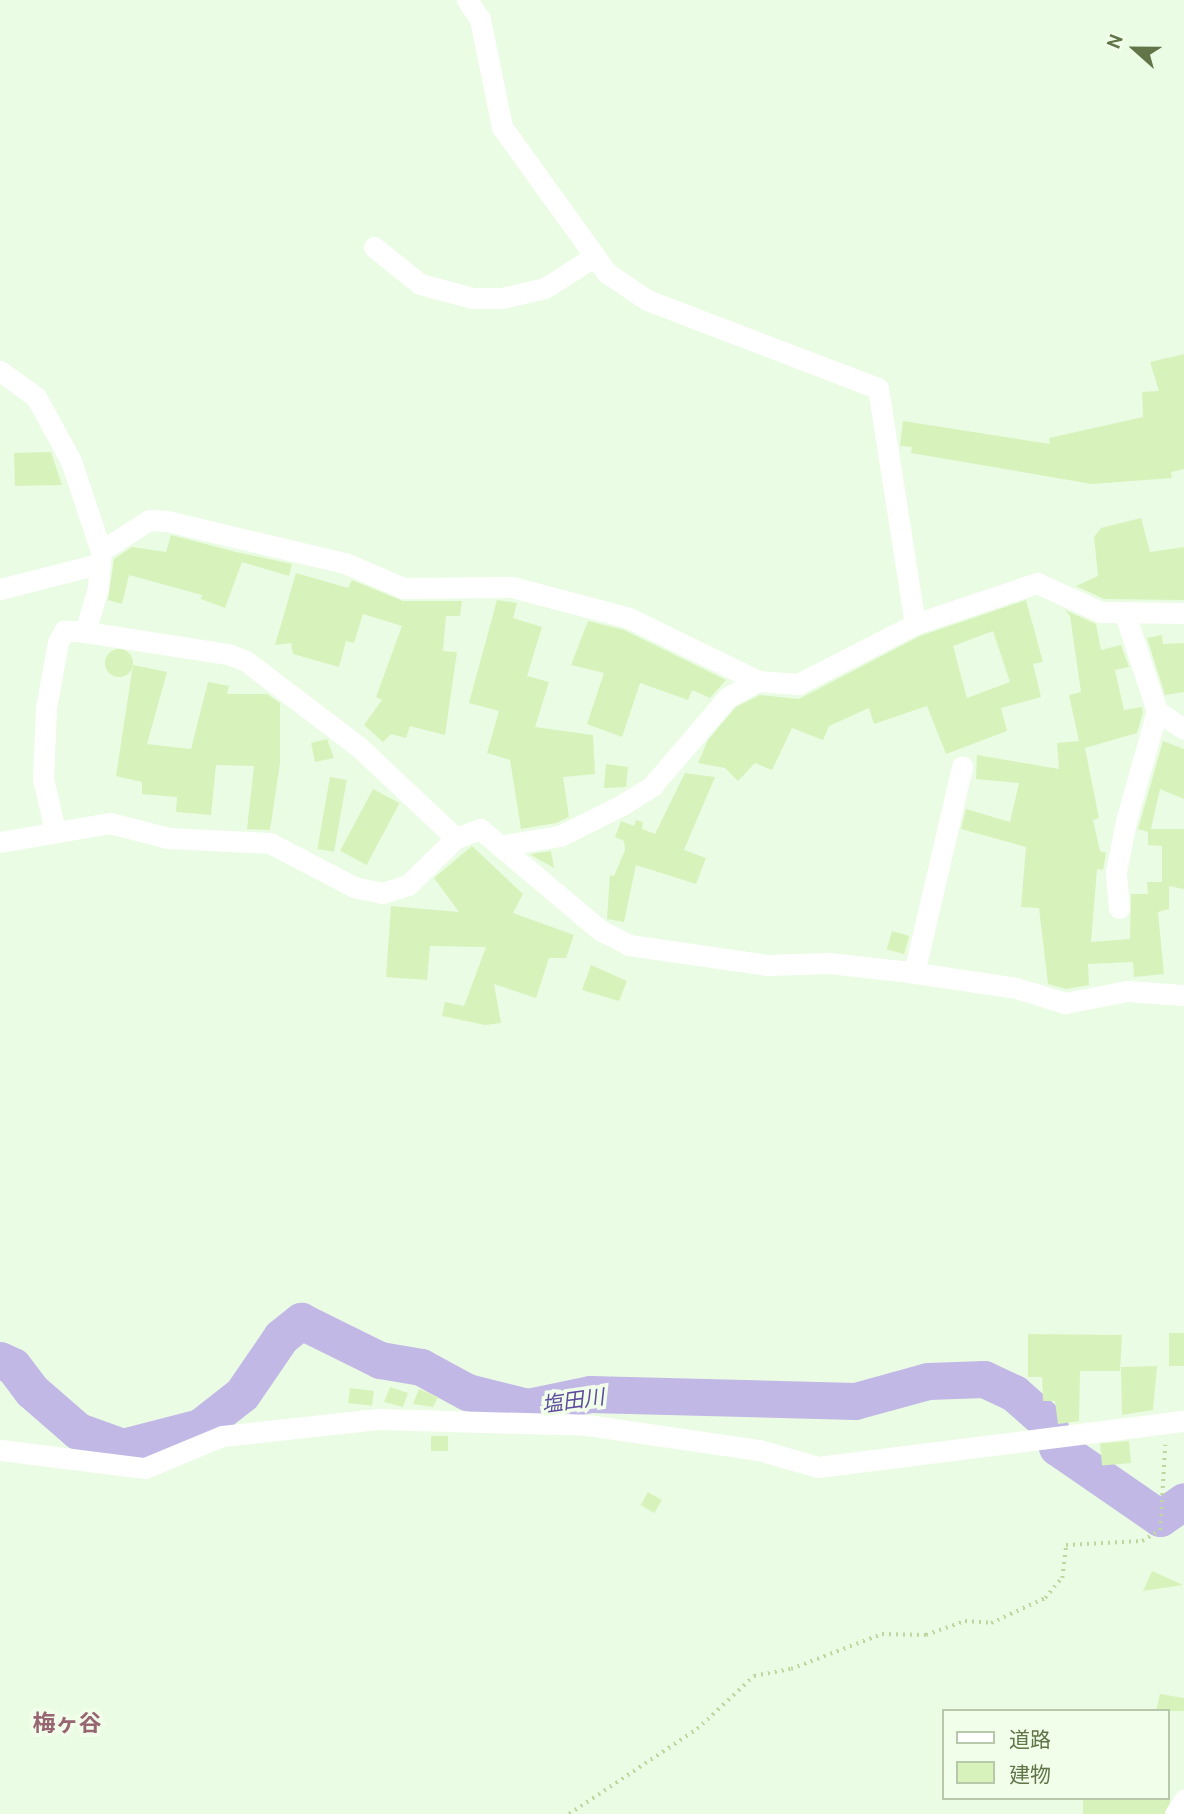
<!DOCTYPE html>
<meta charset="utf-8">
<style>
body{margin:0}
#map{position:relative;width:1184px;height:1814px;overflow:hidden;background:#ebfce4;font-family:Cabin,"Noto Sans JP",sans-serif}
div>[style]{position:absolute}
.river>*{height:37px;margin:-18.5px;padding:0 18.5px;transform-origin:18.5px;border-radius:18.5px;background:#c2b8e6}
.building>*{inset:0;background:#d8f2bb;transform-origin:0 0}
.round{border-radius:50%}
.path>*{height:3.5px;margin-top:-1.75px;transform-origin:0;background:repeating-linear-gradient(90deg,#bdd79e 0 2px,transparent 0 7px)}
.minor>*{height:21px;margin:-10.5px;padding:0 10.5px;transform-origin:10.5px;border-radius:10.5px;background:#fff}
span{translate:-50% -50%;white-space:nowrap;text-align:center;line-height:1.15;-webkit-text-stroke:7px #f1ffea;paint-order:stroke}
.water-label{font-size:21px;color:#5f4c9d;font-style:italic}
.quarter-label{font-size:23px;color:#986572;font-weight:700}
.legend{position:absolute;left:942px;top:1709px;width:228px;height:91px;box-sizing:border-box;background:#f1ffea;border:2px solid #b8c8aa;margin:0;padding:9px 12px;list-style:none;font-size:21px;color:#627549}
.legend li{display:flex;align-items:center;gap:14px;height:35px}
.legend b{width:35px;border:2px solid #b8c8aa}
.north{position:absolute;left:1100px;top:14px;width:70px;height:70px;-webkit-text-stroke:5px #f1ffea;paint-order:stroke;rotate:291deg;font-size:19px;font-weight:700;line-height:28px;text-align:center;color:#627549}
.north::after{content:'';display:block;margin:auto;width:24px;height:32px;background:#627549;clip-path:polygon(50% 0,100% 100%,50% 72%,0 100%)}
</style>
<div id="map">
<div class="river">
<i style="left:0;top:1360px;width:14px;rotate:25deg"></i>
<i style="left:13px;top:1366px;width:31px;rotate:53deg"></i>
<i style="left:32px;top:1391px;width:61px;rotate:41deg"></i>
<i style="left:78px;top:1431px;width:48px;rotate:19.6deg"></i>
<i style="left:123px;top:1447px;width:80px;rotate:-14.6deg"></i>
<i style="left:200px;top:1427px;width:53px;rotate:-38.2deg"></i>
<i style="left:242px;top:1394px;width:69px;rotate:-55.6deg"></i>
<i style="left:281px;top:1337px;width:26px;rotate:-39deg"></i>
<i style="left:301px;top:1321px;width:88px;rotate:26.3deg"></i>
<i style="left:380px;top:1360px;width:42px;rotate:9.7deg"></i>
<i style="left:421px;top:1367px;width:52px;rotate:28.5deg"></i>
<i style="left:467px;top:1392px;width:62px;rotate:14deg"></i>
<i style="left:527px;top:1407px;width:64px;rotate:-11.7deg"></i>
<i style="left:590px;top:1394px;width:265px;rotate:1.5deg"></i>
<i style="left:855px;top:1401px;width:76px;rotate:-15.3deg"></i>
<i style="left:928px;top:1381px;width:56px;rotate:-2deg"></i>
<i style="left:984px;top:1379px;width:33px;rotate:25deg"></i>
<i style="left:1014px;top:1393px;width:45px;rotate:41.4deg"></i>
<i style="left:1048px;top:1423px;width:26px;rotate:69deg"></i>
<i style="left:1057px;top:1447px;width:125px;rotate:34.6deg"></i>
<i style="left:1160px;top:1518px;width:29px;rotate:-35deg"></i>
</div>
<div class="building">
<i style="clip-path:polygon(1184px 354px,1184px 469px,1171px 472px,1172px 478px,1092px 484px,911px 453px,912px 447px,900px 446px,903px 421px,1050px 444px,1049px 438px,1143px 417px,1142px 392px,1159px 391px,1150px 362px)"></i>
<i style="clip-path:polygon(51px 452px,62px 485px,15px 486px,14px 453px)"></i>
<i style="clip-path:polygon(1141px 518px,1150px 552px,1184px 547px,1184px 600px,1104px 599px,1076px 586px,1098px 576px,1094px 537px,1101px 528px)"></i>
<i style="clip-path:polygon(171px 535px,236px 552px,292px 564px,289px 576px,242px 562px,225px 608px,201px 599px,202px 595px,129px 575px,122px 604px,108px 600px,114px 559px,132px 547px,166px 552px)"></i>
<i style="clip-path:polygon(296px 573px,348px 588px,352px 580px,403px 601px,462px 601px,460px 616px,446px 616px,443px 651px,457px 652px,445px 735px,410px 726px,406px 738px,391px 734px,383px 742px,364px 725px,382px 700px,376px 697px,402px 626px,363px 614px,354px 643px,346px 641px,339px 667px,293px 654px,291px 643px,275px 645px)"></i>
<i style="clip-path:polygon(497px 600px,517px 603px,513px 618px,542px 627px,527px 676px,549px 682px,535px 727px,593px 735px,595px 774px,563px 777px,569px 817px,556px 823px,521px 829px,510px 760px,487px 753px,499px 711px,469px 703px)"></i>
<i style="clip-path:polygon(evenodd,1026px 600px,1043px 662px,1033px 664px,1041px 697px,1001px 708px,1007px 731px,946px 754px,927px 706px,874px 724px,869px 708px,829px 726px,823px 740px,792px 728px,772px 770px,755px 763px,738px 781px,725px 768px,698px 763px,708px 740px,736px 707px,760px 695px,799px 699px,920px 636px,1026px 600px,993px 631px,1010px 682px,967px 698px,953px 646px,993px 631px)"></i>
<i style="clip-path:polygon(1065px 610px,1096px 624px,1101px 650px,1121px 645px,1129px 667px,1115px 670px,1124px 710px,1142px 707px,1143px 713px,1137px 733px,1085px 748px,1099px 818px,1093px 820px,1100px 851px,1106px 853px,1103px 870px,1097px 869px,1091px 942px,1130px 939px,1131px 894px,1148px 894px,1147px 882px,1162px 882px,1162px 846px,1148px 845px,1148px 832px,1138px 829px,1163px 741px,1184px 749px,1184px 799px,1160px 789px,1151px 829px,1184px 829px,1184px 889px,1169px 886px,1169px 909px,1158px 912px,1164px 974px,1134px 977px,1133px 962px,1088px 964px,1089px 985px,1066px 989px,1048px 984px,1039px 908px,1021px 907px,1026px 847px,961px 829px,966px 809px,1010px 822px,1019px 783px,976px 779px,977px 755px,1059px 769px,1057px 743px,1079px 741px,1069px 695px,1081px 692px,1070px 616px)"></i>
<i style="clip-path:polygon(588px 621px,624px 630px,726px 680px,710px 698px,692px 690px,688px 700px,640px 683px,622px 737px,587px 724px,604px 673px,571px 665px)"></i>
<i style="clip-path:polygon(1162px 635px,1163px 644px,1184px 643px,1184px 692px,1165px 695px,1147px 638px)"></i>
<i class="round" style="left:105px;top:649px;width:28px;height:28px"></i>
<i style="clip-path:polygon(133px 665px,167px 672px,147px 744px,191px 749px,208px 682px,229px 686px,227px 694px,267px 694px,280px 703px,280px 763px,270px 830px,247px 829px,254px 766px,216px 765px,211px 815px,176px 812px,177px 797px,142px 794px,142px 782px,116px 776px)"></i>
<i style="clip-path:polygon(327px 739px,334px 758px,315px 762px,311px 743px)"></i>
<i style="clip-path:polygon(606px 764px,628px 767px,626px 787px,604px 788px)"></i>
<i style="clip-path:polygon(685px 773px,715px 777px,684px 850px,706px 858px,696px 884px,636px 865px,624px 922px,607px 919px,610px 875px,614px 876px,625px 850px,624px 841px,615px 837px,621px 821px,634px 826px,636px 820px,643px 822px,642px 829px,655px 834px)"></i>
<i style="left:330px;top:777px;width:17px;height:73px;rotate:10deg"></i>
<i style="left:373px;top:789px;width:30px;height:70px;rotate:28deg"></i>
<i style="clip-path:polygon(472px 846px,523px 894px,513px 913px,574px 935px,566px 958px,549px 958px,536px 998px,494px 984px,501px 1023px,485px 1025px,442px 1016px,445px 1002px,464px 1006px,486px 947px,430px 946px,427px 980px,386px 977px,391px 906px,459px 912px,434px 878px)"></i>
<i style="clip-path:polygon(551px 851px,554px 868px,531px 855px,531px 854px)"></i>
<i style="left:892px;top:931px;width:18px;height:19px;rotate:16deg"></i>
<i style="clip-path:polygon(591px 965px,627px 981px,619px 1001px,582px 990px)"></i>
<i style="left:1169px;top:1333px;width:15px;height:33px"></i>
<i style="clip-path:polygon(1028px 1334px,1122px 1335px,1120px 1371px,1080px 1371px,1079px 1421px,1058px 1424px,1055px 1401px,1043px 1401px,1042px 1377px,1028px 1377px)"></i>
<i style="clip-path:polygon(1157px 1366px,1153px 1410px,1122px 1415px,1121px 1367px)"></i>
<i style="clip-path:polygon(390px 1387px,408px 1393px,403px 1407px,384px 1402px)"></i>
<i style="left:350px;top:1388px;width:24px;height:15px;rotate:7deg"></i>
<i style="clip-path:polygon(419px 1389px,438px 1397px,433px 1407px,413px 1404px)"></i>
<i style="left:431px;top:1436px;width:17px;height:15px"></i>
<i style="left:1129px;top:1441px;width:22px;height:29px;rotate:85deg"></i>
<i style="left:648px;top:1492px;width:16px;height:15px;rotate:30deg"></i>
<i style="clip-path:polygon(1152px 1571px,1183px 1585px,1143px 1591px)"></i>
<i style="clip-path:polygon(1160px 1694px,1184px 1698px,1184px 1711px,1156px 1711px)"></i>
<i style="left:1083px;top:1798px;width:87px;height:16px"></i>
</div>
<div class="path">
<i style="left:569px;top:1814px;width:154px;rotate:-33.6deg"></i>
<i style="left:697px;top:1729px;width:78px;rotate:-42.9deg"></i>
<i style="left:754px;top:1676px;width:38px;rotate:-11deg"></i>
<i style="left:791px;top:1669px;width:97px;rotate:-21deg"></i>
<i style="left:882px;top:1634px;width:44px;rotate:1.3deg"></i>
<i style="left:926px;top:1635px;width:41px;rotate:-19.7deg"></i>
<i style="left:965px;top:1621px;width:26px;rotate:4deg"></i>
<i style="left:991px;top:1623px;width:60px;rotate:-24.8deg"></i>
<i style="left:1045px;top:1598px;width:26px;rotate:-50deg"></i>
<i style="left:1062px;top:1578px;width:33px;rotate:-83deg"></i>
<i style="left:1066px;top:1545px;width:76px;rotate:-3deg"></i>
<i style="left:1142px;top:1541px;width:21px;rotate:-31deg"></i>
<i style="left:1160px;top:1530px;width:85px;rotate:-86.6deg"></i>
</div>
<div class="minor">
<i style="left:467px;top:0;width:23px;rotate:56deg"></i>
<i style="left:480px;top:19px;width:110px;rotate:78.5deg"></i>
<i style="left:502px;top:127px;width:180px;rotate:54.3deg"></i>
<i style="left:607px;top:273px;width:48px;rotate:34deg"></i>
<i style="left:647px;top:300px;width:247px;rotate:20.9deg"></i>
<i style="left:878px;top:388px;width:239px;rotate:81.1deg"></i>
<i style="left:374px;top:247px;width:59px;rotate:38.8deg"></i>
<i style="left:420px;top:284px;width:55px;rotate:14.8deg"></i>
<i style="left:473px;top:298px;width:29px"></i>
<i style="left:502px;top:298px;width:44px;rotate:-13.1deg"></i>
<i style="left:545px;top:288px;width:59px;rotate:-32.6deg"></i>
<i style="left:0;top:371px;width:44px;rotate:35.8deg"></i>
<i style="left:36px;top:397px;width:73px;rotate:61.3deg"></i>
<i style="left:71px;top:461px;width:95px;rotate:71.6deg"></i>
<i style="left:101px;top:551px;width:37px;rotate:95deg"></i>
<i style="left:98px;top:588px;width:46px;rotate:106.5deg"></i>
<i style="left:101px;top:551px;width:57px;rotate:-32.9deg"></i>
<i style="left:149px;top:520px;width:18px;rotate:3deg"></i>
<i style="left:167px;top:521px;width:183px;rotate:13.3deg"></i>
<i style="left:345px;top:563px;width:63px;rotate:23.3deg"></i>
<i style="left:403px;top:588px;width:109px;rotate:-0.5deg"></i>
<i style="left:512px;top:587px;width:121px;rotate:14.8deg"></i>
<i style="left:629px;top:618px;width:144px;rotate:26deg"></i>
<i style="left:758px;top:681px;width:40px;rotate:4.3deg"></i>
<i style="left:798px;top:684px;width:131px;rotate:-27.1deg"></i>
<i style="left:915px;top:624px;width:129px;rotate:-18.6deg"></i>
<i style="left:1037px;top:583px;width:70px;rotate:24.4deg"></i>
<i style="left:1101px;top:612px;width:83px;rotate:0.7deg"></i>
<i style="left:0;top:589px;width:101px;rotate:-14.3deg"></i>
<i style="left:1157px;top:711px;width:32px;rotate:34deg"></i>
<i style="left:55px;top:831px;width:54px;rotate:-102.8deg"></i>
<i style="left:43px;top:778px;width:70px;rotate:-87.5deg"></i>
<i style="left:46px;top:708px;width:67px;rotate:-79.7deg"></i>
<i style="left:58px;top:642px;width:13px;rotate:-61deg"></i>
<i style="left:64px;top:631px;width:15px"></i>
<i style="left:79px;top:631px;width:151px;rotate:8.8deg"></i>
<i style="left:228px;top:654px;width:19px;rotate:21deg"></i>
<i style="left:246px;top:661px;width:143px;rotate:37.3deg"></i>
<i style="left:360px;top:748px;width:132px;rotate:43.2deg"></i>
<i style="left:0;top:842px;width:112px;rotate:-9.8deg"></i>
<i style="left:110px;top:823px;width:60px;rotate:14.5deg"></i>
<i style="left:168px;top:838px;width:102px;rotate:2.8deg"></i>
<i style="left:270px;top:843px;width:95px;rotate:27.6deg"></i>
<i style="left:354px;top:887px;width:29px;rotate:12deg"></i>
<i style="left:382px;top:893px;width:27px;rotate:-17deg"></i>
<i style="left:408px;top:885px;width:67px;rotate:-44.4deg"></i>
<i style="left:456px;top:838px;width:26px;rotate:-21deg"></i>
<i style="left:480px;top:829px;width:157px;rotate:40.1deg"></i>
<i style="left:600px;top:930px;width:33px;rotate:27deg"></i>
<i style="left:629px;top:945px;width:139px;rotate:8.2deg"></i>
<i style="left:767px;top:965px;width:62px;rotate:-1.8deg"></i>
<i style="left:829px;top:963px;width:81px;rotate:6.4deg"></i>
<i style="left:909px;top:972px;width:108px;rotate:8.5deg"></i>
<i style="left:1016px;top:988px;width:51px;rotate:17deg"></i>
<i style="left:1065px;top:1003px;width:63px;rotate:-11deg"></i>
<i style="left:1127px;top:991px;width:57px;rotate:4deg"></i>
<i style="left:505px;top:845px;width:56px;rotate:-9.3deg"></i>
<i style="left:560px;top:836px;width:69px;rotate:-26.6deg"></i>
<i style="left:622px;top:805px;width:36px;rotate:-32deg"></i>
<i style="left:652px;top:786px;width:117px;rotate:-49.5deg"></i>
<i style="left:728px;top:697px;width:34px;rotate:-28deg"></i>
<i style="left:1119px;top:908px;width:36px;rotate:-95deg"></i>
<i style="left:1116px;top:872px;width:52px;rotate:-78.9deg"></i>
<i style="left:1126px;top:821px;width:114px;rotate:-74.3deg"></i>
<i style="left:1157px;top:711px;width:102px;rotate:-108.3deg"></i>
<i style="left:914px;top:973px;width:212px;rotate:-76.9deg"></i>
<i style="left:0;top:1450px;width:146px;rotate:7.1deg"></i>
<i style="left:145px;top:1468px;width:83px;rotate:-22.6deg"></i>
<i style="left:222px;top:1436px;width:157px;rotate:-6.2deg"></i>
<i style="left:378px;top:1419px;width:209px;rotate:1.6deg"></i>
<i style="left:587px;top:1425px;width:174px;rotate:8.3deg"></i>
<i style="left:759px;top:1450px;width:61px;rotate:16.1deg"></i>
<i style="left:818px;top:1467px;width:369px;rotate:-7.2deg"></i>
<i style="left:1175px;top:1814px;width:17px;rotate:-57deg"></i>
</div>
<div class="water-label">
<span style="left:573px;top:1401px;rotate:-8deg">塩田川</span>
</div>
<div class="quarter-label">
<span style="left:67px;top:1723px">梅ヶ谷</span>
</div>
<ul class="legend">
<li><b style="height:9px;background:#fff"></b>道路</li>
<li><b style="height:19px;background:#d8f2bb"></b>建物</li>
</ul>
<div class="north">N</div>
</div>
